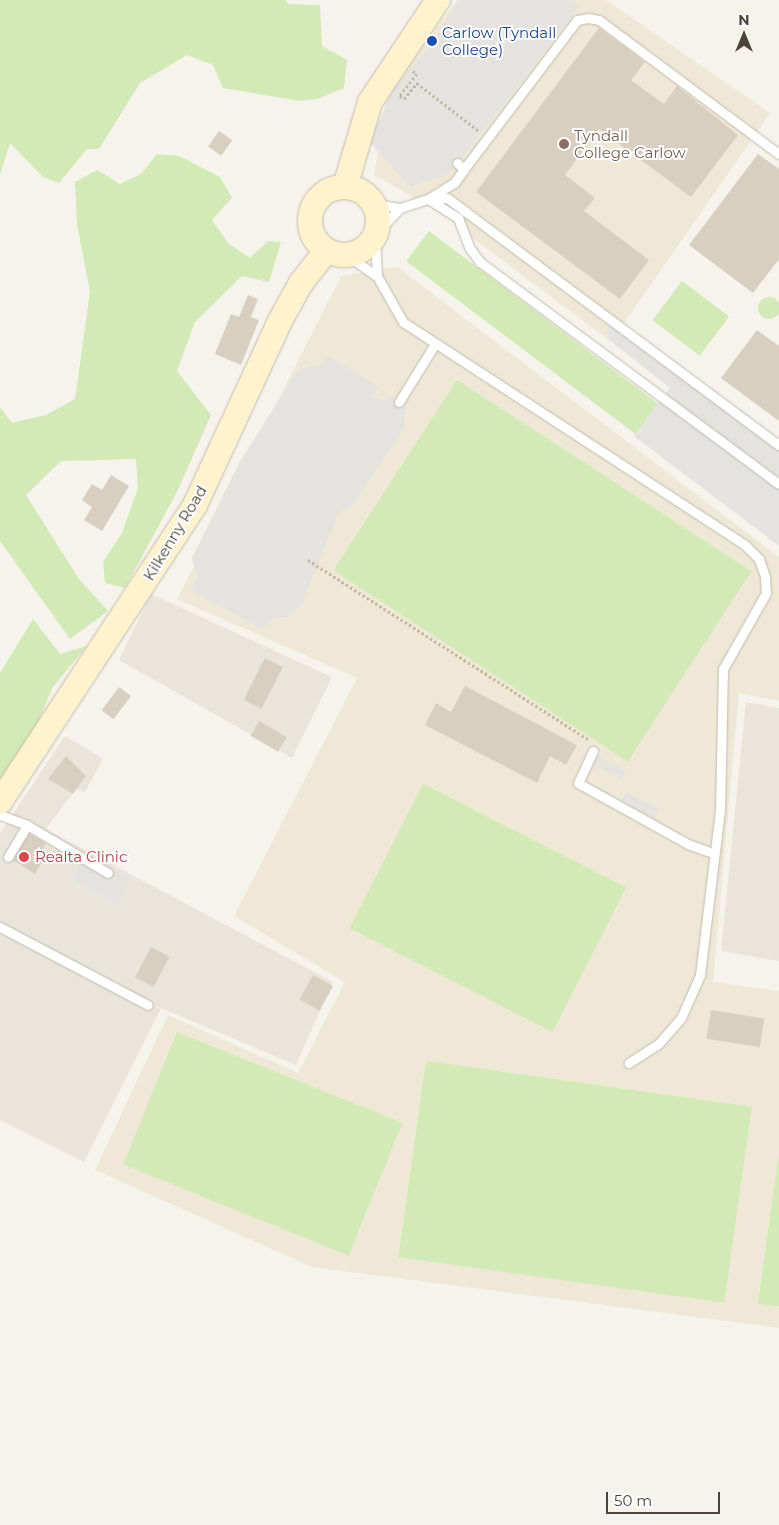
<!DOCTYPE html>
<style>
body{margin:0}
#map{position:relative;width:779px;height:1525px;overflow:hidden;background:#f6f3ec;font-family:Montserrat,sans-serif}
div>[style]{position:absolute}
.residential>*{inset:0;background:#eae5da}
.education>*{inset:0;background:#efe8d6}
.green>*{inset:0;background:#d2eab5;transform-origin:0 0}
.round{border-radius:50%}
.parking>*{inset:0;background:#e5e3e0;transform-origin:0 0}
.building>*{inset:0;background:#d8cfc1;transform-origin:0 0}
.path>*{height:2.5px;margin-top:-1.25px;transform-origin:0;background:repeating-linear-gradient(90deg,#c4b79f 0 2.5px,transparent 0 5px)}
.roads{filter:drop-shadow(0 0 1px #c2bbae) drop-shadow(0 0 1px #c2bbae)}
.lane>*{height:9px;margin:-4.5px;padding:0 4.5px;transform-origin:4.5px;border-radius:4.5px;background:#fff}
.secondary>*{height:24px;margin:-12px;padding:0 12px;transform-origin:12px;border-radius:12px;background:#fff3cd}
.secondary>.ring{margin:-12px;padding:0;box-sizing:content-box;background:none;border:24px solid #fff3cd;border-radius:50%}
.dots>*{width:14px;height:14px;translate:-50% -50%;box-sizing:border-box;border:2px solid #fff;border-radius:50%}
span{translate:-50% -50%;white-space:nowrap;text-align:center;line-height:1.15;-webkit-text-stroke:4px #fff;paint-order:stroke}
.transit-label{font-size:15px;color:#164399}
.left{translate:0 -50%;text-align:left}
.education-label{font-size:15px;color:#785e54}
.street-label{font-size:15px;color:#4b4439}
.health-label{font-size:15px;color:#be3a42}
.north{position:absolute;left:719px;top:10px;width:50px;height:50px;-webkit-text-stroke:4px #fff;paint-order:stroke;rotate:0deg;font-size:14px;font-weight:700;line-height:20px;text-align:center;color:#4b4439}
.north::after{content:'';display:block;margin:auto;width:18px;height:22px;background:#4b4439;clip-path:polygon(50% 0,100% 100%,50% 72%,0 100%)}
.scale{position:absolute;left:606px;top:1492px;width:114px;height:22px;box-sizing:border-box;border:2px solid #4b4439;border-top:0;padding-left:6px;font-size:15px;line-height:18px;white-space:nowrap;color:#4b4439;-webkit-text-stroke:4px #fff;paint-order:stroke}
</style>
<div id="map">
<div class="residential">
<i style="clip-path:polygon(151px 594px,332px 677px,292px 758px,119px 660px)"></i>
<i style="clip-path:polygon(746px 702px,779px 708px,779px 961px,721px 951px)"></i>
<i style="clip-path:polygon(65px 736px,103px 759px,85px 792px,76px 789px,46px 829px,333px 982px,296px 1065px,161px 1008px,84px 1162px,0 1120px,0 833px)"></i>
</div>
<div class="education">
<i style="clip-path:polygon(457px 0,606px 0,770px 113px,611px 342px,433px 208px,374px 175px,387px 94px)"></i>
<i style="clip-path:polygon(397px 267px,779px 557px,779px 701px,739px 693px,713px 982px,779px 991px,779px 1328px,312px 1267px,95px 1170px,168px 1015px,298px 1073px,345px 982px,234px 916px,357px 678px,177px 599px,341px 276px)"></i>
</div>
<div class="green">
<i style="clip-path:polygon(0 0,285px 0,289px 4px,320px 5px,322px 46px,347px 60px,344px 88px,317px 99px,300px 101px,223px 88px,213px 65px,187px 55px,140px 83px,99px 149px,87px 149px,59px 183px,43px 177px,10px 143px,0 175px)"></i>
<i style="clip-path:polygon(157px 154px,179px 156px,220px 177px,232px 198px,212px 220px,229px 244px,250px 258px,268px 241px,281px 242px,269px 282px,242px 276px,195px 322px,177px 371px,211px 415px,177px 492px,125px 588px,105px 583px,103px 562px,122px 533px,138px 488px,136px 459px,61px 461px,26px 495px,79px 579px,108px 611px,70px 639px,0 541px,0 407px,12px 423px,46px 415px,75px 399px,90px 292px,77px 224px,75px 182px,97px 170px,120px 184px,141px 174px)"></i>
<i style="left:429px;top:231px;width:287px;height:38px;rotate:37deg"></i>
<i style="left:682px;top:281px;width:59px;height:49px;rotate:37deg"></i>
<i class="round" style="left:758px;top:297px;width:22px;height:22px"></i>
<i style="left:457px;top:380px;width:351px;height:227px;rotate:33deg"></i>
<i style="clip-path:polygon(33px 619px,60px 654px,87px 646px,53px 687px,33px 734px,0 782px,0 673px)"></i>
<i style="left:423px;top:784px;width:228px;height:162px;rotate:27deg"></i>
<i style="left:177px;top:1032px;width:243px;height:143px;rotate:22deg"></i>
<i style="left:426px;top:1061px;width:329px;height:198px;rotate:8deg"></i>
<i style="clip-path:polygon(779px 1152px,779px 1306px,758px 1304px)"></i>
</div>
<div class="parking">
<i style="clip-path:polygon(459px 0,571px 0,580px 6px,449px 174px,411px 187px,369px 142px,396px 85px,430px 47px)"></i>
<i style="clip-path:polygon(609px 323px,779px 451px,779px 546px,634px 436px,670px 388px,608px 339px)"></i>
<i style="clip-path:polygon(328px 356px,378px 386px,373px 397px,381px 400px,391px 397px,406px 407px,404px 427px,353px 505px,338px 514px,302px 604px,288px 617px,272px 618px,262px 629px,190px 590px,197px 578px,192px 558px,239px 463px,296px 373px,307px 367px,321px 366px)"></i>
<i style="left:594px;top:754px;width:36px;height:10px;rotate:28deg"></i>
<i style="left:626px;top:792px;width:38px;height:10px;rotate:28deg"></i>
<i style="left:86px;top:853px;width:52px;height:30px;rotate:29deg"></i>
</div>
<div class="building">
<i style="clip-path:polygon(599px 28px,645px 62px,631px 80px,664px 104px,677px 86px,738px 135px,691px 197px,599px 129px,565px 175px,595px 198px,584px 211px,649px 260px,620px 299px,476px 192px)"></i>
<i style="left:219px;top:131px;width:16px;height:19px;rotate:35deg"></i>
<i style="clip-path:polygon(758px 154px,779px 169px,779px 259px,753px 293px,689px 245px)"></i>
<i style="clip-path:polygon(248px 295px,258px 299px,251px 317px,259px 320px,241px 365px,215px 354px,231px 314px,239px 317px)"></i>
<i style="clip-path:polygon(757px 330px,779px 346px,779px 421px,721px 378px)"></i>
<i style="clip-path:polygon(111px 475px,129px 486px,102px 531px,84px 520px,92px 507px,82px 500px,92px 484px,102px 490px)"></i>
<i style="left:265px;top:658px;width:20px;height:47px;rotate:27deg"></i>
<i style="clip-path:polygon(465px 686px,577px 745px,566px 765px,550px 756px,537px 783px,425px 725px,436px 703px,451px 712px)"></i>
<i style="left:119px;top:687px;width:15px;height:29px;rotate:37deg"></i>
<i style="left:259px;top:721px;width:32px;height:17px;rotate:30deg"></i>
<i style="clip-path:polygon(66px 756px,86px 776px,73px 794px,48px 779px)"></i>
<i style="clip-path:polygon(29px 834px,46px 843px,38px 857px,43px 860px,35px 874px,13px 860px)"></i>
<i style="left:151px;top:947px;width:21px;height:34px;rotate:28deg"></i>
<i style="left:313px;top:975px;width:23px;height:28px;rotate:29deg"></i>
<i style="left:711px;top:1010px;width:54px;height:29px;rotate:9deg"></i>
</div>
<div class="path">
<i style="left:413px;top:71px;width:5px;rotate:37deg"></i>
<i style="left:417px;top:74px;width:28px;rotate:128deg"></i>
<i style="left:400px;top:96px;width:5px;rotate:37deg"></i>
<i style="left:404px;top:99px;width:21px;rotate:-51deg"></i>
<i style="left:417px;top:83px;width:78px;rotate:37.7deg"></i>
<i style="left:308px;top:560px;width:334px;rotate:32.6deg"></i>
</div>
<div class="roads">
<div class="lane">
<i style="left:464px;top:169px;width:187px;rotate:-52.8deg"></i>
<i style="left:577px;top:20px;width:11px;rotate:-10deg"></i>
<i style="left:588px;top:18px;width:11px;rotate:10deg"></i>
<i style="left:599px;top:20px;width:224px;rotate:36.7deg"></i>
<i style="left:428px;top:199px;width:36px;rotate:32deg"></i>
<i style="left:458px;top:218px;width:31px;rotate:69deg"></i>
<i style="left:469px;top:247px;width:19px;rotate:54deg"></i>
<i style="left:480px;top:262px;width:372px;rotate:36.6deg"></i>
<i style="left:429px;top:199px;width:18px;rotate:-3deg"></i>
<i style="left:447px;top:198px;width:24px;rotate:36deg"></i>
<i style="left:466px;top:212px;width:390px;rotate:36.7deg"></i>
<i style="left:375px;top:204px;width:25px;rotate:9deg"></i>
<i style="left:400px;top:208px;width:29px;rotate:-18deg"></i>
<i style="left:428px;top:199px;width:31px;rotate:-32deg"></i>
<i style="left:454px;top:183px;width:17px;rotate:-54deg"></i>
<i style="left:464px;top:169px;width:9px;rotate:-139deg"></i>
<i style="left:378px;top:231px;width:32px;rotate:-46deg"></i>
<i style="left:375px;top:238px;width:38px;rotate:87deg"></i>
<i style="left:377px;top:276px;width:53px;rotate:60.5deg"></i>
<i style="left:403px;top:322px;width:408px;rotate:33.1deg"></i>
<i style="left:745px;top:545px;width:20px;rotate:45deg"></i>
<i style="left:759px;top:559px;width:18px;rotate:71deg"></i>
<i style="left:765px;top:576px;width:17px;rotate:87deg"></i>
<i style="left:766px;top:593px;width:87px;rotate:119.5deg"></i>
<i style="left:723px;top:669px;width:141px;rotate:91.2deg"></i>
<i style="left:720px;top:810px;width:166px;rotate:96.9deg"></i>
<i style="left:700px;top:975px;width:47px;rotate:113.8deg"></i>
<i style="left:681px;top:1018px;width:35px;rotate:131deg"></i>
<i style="left:658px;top:1044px;width:35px;rotate:147deg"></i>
<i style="left:348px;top:256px;width:35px;rotate:35deg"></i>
<i style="left:399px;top:402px;width:68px;rotate:-58.2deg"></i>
<i style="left:593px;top:751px;width:35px;rotate:115deg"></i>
<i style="left:578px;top:783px;width:126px;rotate:29deg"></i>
<i style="left:688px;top:844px;width:27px;rotate:20deg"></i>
<i style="left:0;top:815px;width:29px;rotate:20deg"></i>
<i style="left:27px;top:825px;width:94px;rotate:30.7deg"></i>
<i style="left:8px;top:857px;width:37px;rotate:-59deg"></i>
<i style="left:0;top:927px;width:167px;rotate:27.8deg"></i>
</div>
<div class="secondary">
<i class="ring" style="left:310px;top:187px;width:44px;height:44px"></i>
<i style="left:345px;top:187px;width:89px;rotate:-73.6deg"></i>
<i style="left:370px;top:102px;width:123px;rotate:-56.3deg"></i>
<i style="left:0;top:802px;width:355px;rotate:-56.7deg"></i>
<i style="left:195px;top:505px;width:203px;rotate:-65.2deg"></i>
<i style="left:280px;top:321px;width:43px;rotate:-61.1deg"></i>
<i style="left:301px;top:283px;width:41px;rotate:-52deg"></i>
</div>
</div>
<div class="dots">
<i style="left:432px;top:41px;background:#1a4fb4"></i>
<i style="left:564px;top:144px;background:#8d6e63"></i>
<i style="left:24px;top:857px;background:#e0444e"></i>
</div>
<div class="transit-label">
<span class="left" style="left:442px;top:41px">Carlow (Tyndall<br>College)</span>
</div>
<div class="education-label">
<span class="left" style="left:574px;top:144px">Tyndall<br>College Carlow</span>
</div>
<div class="street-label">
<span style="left:175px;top:533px;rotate:-59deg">Kilkenny Road</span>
</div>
<div class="health-label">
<span class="left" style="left:35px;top:857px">Realta Clinic</span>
</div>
<div class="north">N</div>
<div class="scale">50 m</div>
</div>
